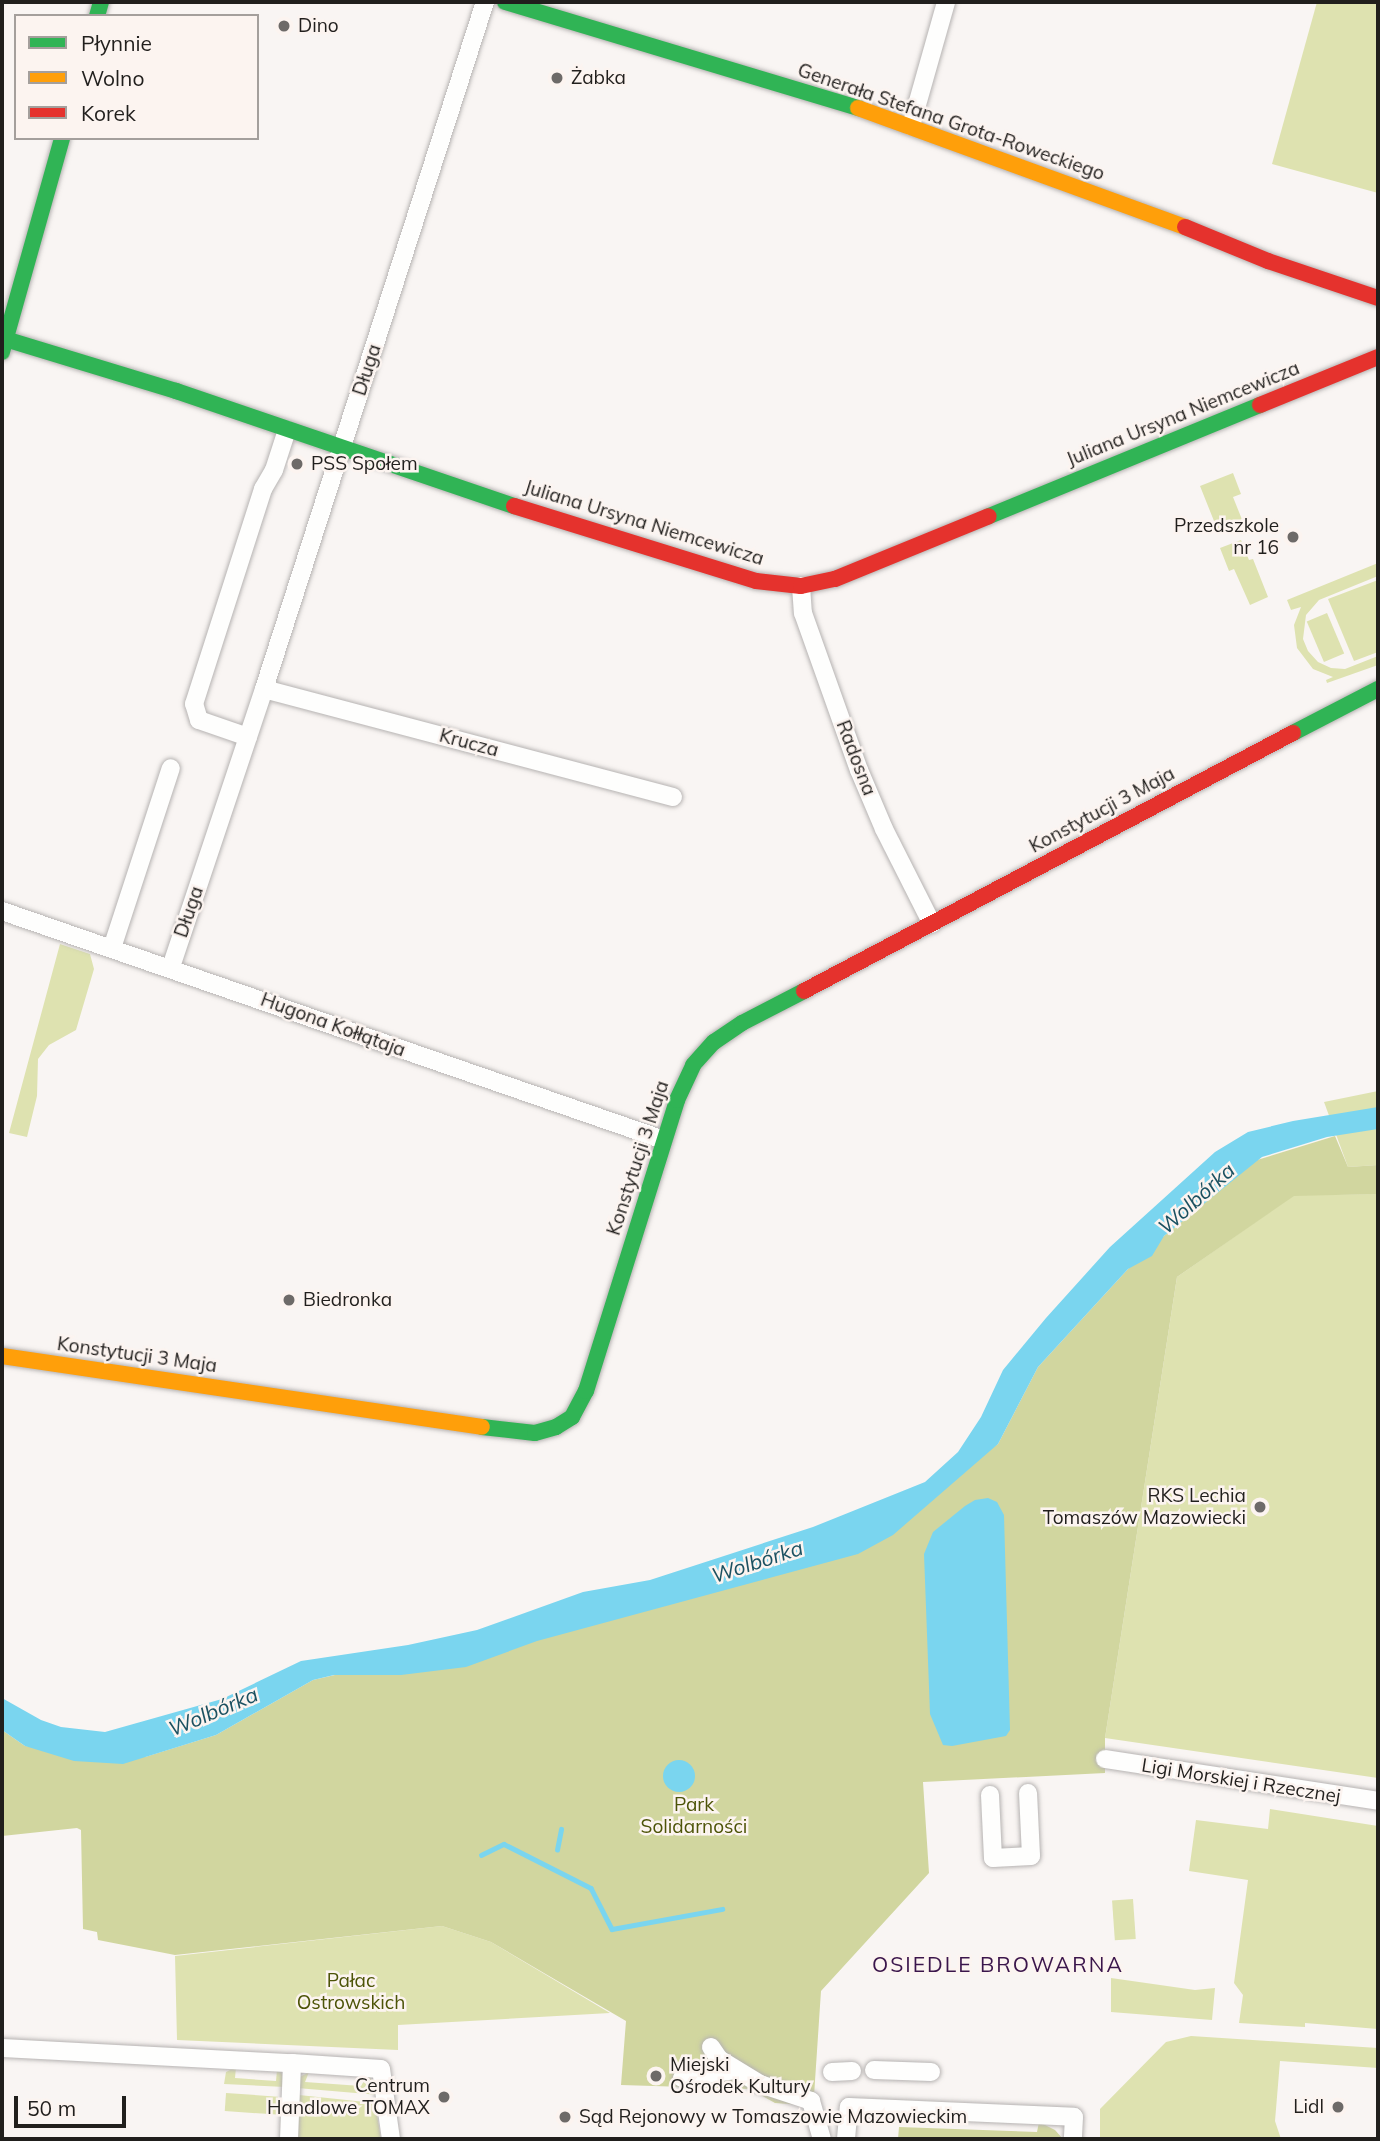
<!DOCTYPE html>
<meta charset="utf-8">
<style>
body{margin:0}
#map{position:relative;width:1380px;height:2141px;overflow:hidden;background:#f9f5f3;font-family:Mulish,sans-serif}
div>[style]{position:absolute}
.green>*{inset:0;background:#dee2b0;transform-origin:0 0}
.forest>*{inset:0;background:#d1d69f}
.water>*{inset:0;background:#7ad5ef}
.round{border-radius:50%}
.stream>*{height:4.5px;margin:-2.25px;padding:0 2.25px;transform-origin:2.25px;border-radius:2.25px;background:#7ad5ef}
.roads{filter:drop-shadow(0 0 2px #b6b3b2) drop-shadow(0 0 2px #b6b3b2)}
.street>*{height:18px;margin:-9px;padding:0 9px;transform-origin:9px;border-radius:9px;background:#fefefd}
.fast>*{height:16px;margin:-8px;padding:0 8px;transform-origin:8px;border-radius:8px;background:#30b455}
.slow>*{height:16px;margin:-8px;padding:0 8px;transform-origin:8px;border-radius:8px;background:#ff9f0a}
.jam>*{height:16px;margin:-8px;padding:0 8px;transform-origin:8px;border-radius:8px;background:#e5322d}
.dots>*{width:19px;height:19px;translate:-50% -50%;box-sizing:border-box;border:4px solid #fcf4f0;border-radius:50%}
span{translate:-50% -50%;white-space:nowrap;text-align:center;line-height:1.15;-webkit-text-stroke:5px #fcf4f0;paint-order:stroke}
.poi-label{font-size:19px;color:#211f1d}
.left{translate:0 -50%;text-align:left}
.right{translate:-100% -50%;text-align:right}
.street-label{font-size:19px;color:#211f1d}
.park-label{font-size:19px;color:#4d5408}
.water-label{font-size:21px;color:#1b5161;font-style:italic}
.neighbourhood-label{font-size:21px;color:#3a154b;letter-spacing:2px}
.frame{position:absolute;inset:0;border:4px solid #211f1d;pointer-events:none}
.legend{position:absolute;left:14px;top:14px;width:245px;height:126px;box-sizing:border-box;background:#fcf4f0;border:2px solid #a49f9c;margin:0;padding:9px 12px;list-style:none;font-size:21px;color:#211f1d}
.legend li{display:flex;align-items:center;gap:14px;height:35px}
.legend b{width:35px;border:2px solid #a49f9c}
.scale{position:absolute;left:14px;top:2096px;width:112px;height:32px;box-sizing:border-box;border:4px solid #211f1d;border-top:0;padding-left:9px;font-size:21px;line-height:24px;white-space:nowrap;color:#211f1d;-webkit-text-stroke:5px #fcf4f0;paint-order:stroke}
</style>
<div id="map">
<div class="green">
<i style="clip-path:polygon(1317px 2px,1378px 2px,1378px 193px,1272px 164px)"></i>
<i style="clip-path:polygon(1233px 473px,1241px 494px,1233px 497px,1243px 522px,1218px 531px,1200px 486px)"></i>
<i style="clip-path:polygon(1241px 540px,1249px 560px,1253px 559px,1268px 597px,1250px 605px,1234px 569px,1229px 571px,1220px 548px)"></i>
<i style="clip-path:polygon(1378px 563px,1378px 576px,1319px 600px,1306px 615px,1303px 639px,1308px 651px,1318px 662px,1331px 668px,1345px 669px,1378px 656px,1378px 665px,1327px 683px,1326px 680px,1333px 677px,1313px 669px,1297px 648px,1294px 625px,1301px 607px,1291px 610px,1287px 600px)"></i>
<i style="clip-path:polygon(1378px 580px,1378px 652px,1354px 661px,1328px 599px)"></i>
<i style="left:1327px;top:613px;width:44px;height:22px;rotate:67deg"></i>
<i style="clip-path:polygon(60px 944px,90px 954px,94px 969px,76px 1030px,49px 1045px,38px 1059px,37px 1096px,27px 1137px,9px 1133px)"></i>
<i style="clip-path:polygon(1378px 1091px,1378px 1165px,1348px 1167px,1324px 1102px)"></i>
<i style="clip-path:polygon(1378px 1194px,1378px 1778px,1105px 1738px,1177px 1277px,1294px 1195px)"></i>
<i style="clip-path:polygon(1270px 1809px,1378px 1826px,1378px 2029px,1305px 2023px,1305px 2027px,1239px 2023px,1243px 1995px,1234px 1983px,1248px 1880px,1189px 1871px,1196px 1820px,1268px 1829px)"></i>
<i style="left:1133px;top:1899px;width:40px;height:21px;rotate:86deg"></i>
<i style="clip-path:polygon(442px 1926px,491px 1942px,610px 2013px,398px 2025px,398px 2050px,177px 2040px,175px 1956px)"></i>
<i style="clip-path:polygon(1111px 1978px,1195px 1990px,1215px 1988px,1212px 2020px,1111px 2012px)"></i>
<i style="clip-path:polygon(1191px 2036px,1378px 2048px,1378px 2068px,1280px 2061px,1275px 2121px,1281px 2139px,1100px 2137px,1100px 2109px,1166px 2042px)"></i>
<i style="clip-path:polygon(236px 2067px,235px 2078px,276px 2081px,277px 2070px,281px 2071px,285px 2087px,224px 2084px,226px 2072px)"></i>
<i style="clip-path:polygon(309px 2072px,305px 2082px,361px 2086px,367px 2076px,370px 2077px,379px 2095px,297px 2088px,300px 2077px)"></i>
<i style="left:226px;top:2093px;width:52px;height:18px;rotate:4deg"></i>
<i style="clip-path:polygon(299px 2095px,375px 2103px,381px 2139px,296px 2139px)"></i>
</div>
<div class="forest">
<i style="clip-path:polygon(1335px 1136px,1348px 1167px,1378px 1165px,1378px 1194px,1294px 1196px,1177px 1277px,1105px 1738px,1105px 1773px,923px 1782px,929px 1873px,821px 1991px,814px 2096px,803px 2105px,775px 2103px,750px 2089px,621px 2085px,626px 2021px,491px 1942px,442px 1926px,175px 1955px,98px 1940px,97px 1932px,83px 1929px,81px 1830px,77px 1828px,2px 1836px,2px 1730px,25px 1746px,145px 1757px,216px 1735px,313px 1680px,821px 1563px,998px 1444px,1038px 1367px,1128px 1269px,1164px 1236px,1257px 1160px)"></i>
<i style="clip-path:polygon(1039px 2122px,1055px 2130px,1063px 2139px,898px 2139px,899px 2127px,1037px 2132px)"></i>
</div>
<div class="water">
<i style="clip-path:polygon(1378px 1107px,1378px 1129px,1327px 1137px,1262px 1157px,1164px 1236px,1152px 1256px,1128px 1269px,1038px 1367px,998px 1444px,893px 1535px,858px 1554px,537px 1641px,466px 1667px,401px 1675px,334px 1675px,313px 1680px,216px 1735px,123px 1764px,74px 1761px,25px 1746px,2px 1730px,2px 1698px,41px 1720px,61px 1727px,105px 1732px,222px 1699px,301px 1661px,408px 1645px,477px 1630px,583px 1592px,650px 1580px,813px 1527px,925px 1482px,958px 1452px,981px 1417px,1003px 1370px,1046px 1318px,1110px 1247px,1215px 1152px,1248px 1132px,1293px 1121px)"></i>
<i style="clip-path:polygon(988px 1498px,997px 1502px,1004px 1515px,1010px 1730px,1006px 1736px,952px 1746px,943px 1745px,930px 1714px,924px 1554px,933px 1532px,965px 1506px,975px 1500px)"></i>
<i class="round" style="left:663px;top:1760px;width:32px;height:32px"></i>
</div>
<div class="stream">
<i style="left:557px;top:1850px;width:21px;rotate:-79deg"></i>
<i style="left:481px;top:1855px;width:25px;rotate:-26deg"></i>
<i style="left:504px;top:1844px;width:97px;rotate:26.8deg"></i>
<i style="left:591px;top:1888px;width:46px;rotate:62.9deg"></i>
<i style="left:612px;top:1929px;width:112px;rotate:-10.3deg"></i>
</div>
<div class="roads">
<div class="street">
<i style="left:911px;top:126px;width:129px;rotate:-74.2deg"></i>
<i style="left:801px;top:586px;width:27px;rotate:86deg"></i>
<i style="left:803px;top:613px;width:167px;rotate:70.4deg"></i>
<i style="left:859px;top:770px;width:64px;rotate:67deg"></i>
<i style="left:884px;top:829px;width:106px;rotate:63.2deg"></i>
<i style="left:264px;top:689px;width:423px;rotate:14.8deg"></i>
<i style="left:248px;top:737px;width:52px;rotate:-160.9deg"></i>
<i style="left:199px;top:720px;width:17px;rotate:-107deg"></i>
<i style="left:194px;top:704px;width:226px;rotate:-72.2deg"></i>
<i style="left:263px;top:489px;width:22px;rotate:-60deg"></i>
<i style="left:274px;top:470px;width:42px;rotate:-72deg"></i>
<i style="left:2px;top:911px;width:700px;rotate:19.08deg"></i>
<i style="left:112px;top:948px;width:189px;rotate:-71.9deg"></i>
<i style="left:171px;top:967px;width:293px;rotate:-71.5deg"></i>
<i style="left:264px;top:689px;width:722px;rotate:-72.17deg"></i>
<i style="left:1105px;top:1759px;width:276px;rotate:8.7deg"></i>
<i style="left:990px;top:1795px;width:63px;rotate:87.3deg"></i>
<i style="left:993px;top:1858px;width:38px;rotate:-3deg"></i>
<i style="left:1031px;top:1856px;width:63px;rotate:-92.7deg"></i>
<i style="left:711px;top:2047px;width:14px;rotate:56deg"></i>
<i style="left:719px;top:2059px;width:48px;rotate:31.4deg"></i>
<i style="left:760px;top:2084px;width:54px;rotate:18.4deg"></i>
<i style="left:811px;top:2101px;width:40px;rotate:74deg"></i>
<i style="left:2px;top:2048px;width:290px;rotate:3deg"></i>
<i style="left:874px;top:2070px;width:57px;rotate:2deg"></i>
<i style="left:832px;top:2072px;width:20px;rotate:-3deg"></i>
<i style="left:682px;top:2078px;width:53px;rotate:-8.7deg"></i>
<i style="left:289px;top:2139px;width:76px;rotate:-87.7deg"></i>
<i style="left:292px;top:2063px;width:89px;rotate:3.9deg"></i>
<i style="left:381px;top:2069px;width:71px;rotate:81.9deg"></i>
<i style="left:846px;top:2139px;width:32px;rotate:-85deg"></i>
<i style="left:849px;top:2107px;width:225px;rotate:2.5deg"></i>
<i style="left:1074px;top:2117px;width:22px;rotate:93deg"></i>
</div>
<div class="fast">
<i style="left:505px;top:2px;width:369px;rotate:16.7deg"></i>
<i style="left:97px;top:16px;width:15px;rotate:-74deg"></i>
<i style="left:5px;top:339px;width:179px;rotate:16.9deg"></i>
<i style="left:176px;top:391px;width:357px;rotate:18.8deg"></i>
<i style="left:2px;top:352px;width:222px;rotate:-74.3deg"></i>
<i style="left:989px;top:516px;width:293px;rotate:-22.3deg"></i>
<i style="left:1293px;top:733px;width:96px;rotate:-27.4deg"></i>
<i style="left:482px;top:1427px;width:53px;rotate:6.5deg"></i>
<i style="left:535px;top:1433px;width:22px;rotate:-16deg"></i>
<i style="left:556px;top:1427px;width:19px;rotate:-32deg"></i>
<i style="left:572px;top:1417px;width:30px;rotate:-62deg"></i>
<i style="left:586px;top:1391px;width:305px;rotate:-72.6deg"></i>
<i style="left:677px;top:1100px;width:38px;rotate:-65deg"></i>
<i style="left:693px;top:1065px;width:31px;rotate:-48deg"></i>
<i style="left:714px;top:1042px;width:34px;rotate:-34deg"></i>
<i style="left:742px;top:1023px;width:70px;rotate:-27.3deg"></i>
</div>
<div class="slow">
<i style="left:858px;top:108px;width:348px;rotate:20deg"></i>
<i style="left:2px;top:1356px;width:485px;rotate:8.4deg"></i>
</div>
<div class="jam">
<i style="left:1185px;top:227px;width:90px;rotate:22.3deg"></i>
<i style="left:1268px;top:261px;width:116px;rotate:18.6deg"></i>
<i style="left:1260px;top:405px;width:127px;rotate:-22.1deg"></i>
<i style="left:514px;top:506px;width:253px;rotate:17.2deg"></i>
<i style="left:756px;top:581px;width:45px;rotate:6.3deg"></i>
<i style="left:801px;top:586px;width:35px;rotate:-12deg"></i>
<i style="left:835px;top:579px;width:166px;rotate:-22.2deg"></i>
<i style="left:804px;top:991px;width:553px;rotate:-27.82deg"></i>
</div>
</div>
<div class="dots">
<i style="left:284px;top:26px;background:#6d6a68"></i>
<i style="left:557px;top:78px;background:#6d6a68"></i>
<i style="left:297px;top:464px;background:#6d6a68"></i>
<i style="left:1293px;top:537px;background:#6d6a68"></i>
<i style="left:289px;top:1300px;background:#6d6a68"></i>
<i style="left:1260px;top:1507px;background:#6d6a68"></i>
<i style="left:656px;top:2076px;background:#6d6a68"></i>
<i style="left:444px;top:2097px;background:#6d6a68"></i>
<i style="left:1338px;top:2107px;background:#6d6a68"></i>
<i style="left:565px;top:2117px;background:#6d6a68"></i>
</div>
<div class="poi-label">
<span class="left" style="left:298px;top:26px">Dino</span>
<span class="left" style="left:571px;top:78px">Żabka</span>
<span class="left" style="left:311px;top:464px">PSS Społem</span>
<span class="right" style="left:1279px;top:537px">Przedszkole<br>nr 16</span>
<span class="left" style="left:303px;top:1300px">Biedronka</span>
<span class="right" style="left:1246px;top:1507px">RKS Lechia<br>Tomaszów Mazowiecki</span>
<span class="left" style="left:670px;top:2076px">Miejski<br>Ośrodek Kultury</span>
<span class="right" style="left:430px;top:2097px">Centrum<br>Handlowe TOMAX</span>
<span class="right" style="left:1324px;top:2107px">Lidl</span>
<span class="left" style="left:579px;top:2117px">Sąd Rejonowy w Tomaszowie Mazowieckim</span>
</div>
<div class="street-label">
<span style="left:951px;top:122px;rotate:19deg">Generała Stefana Grota-Roweckiego</span>
<span style="left:367px;top:370px;rotate:-72deg">Długa</span>
<span style="left:1183px;top:414px;rotate:-22deg">Juliana Ursyna Niemcewicza</span>
<span style="left:644px;top:523px;rotate:17deg">Juliana Ursyna Niemcewicza</span>
<span style="left:469px;top:743px;rotate:15deg">Krucza</span>
<span style="left:856px;top:758px;rotate:69deg">Radosna</span>
<span style="left:1102px;top:810px;rotate:-28deg">Konstytucji 3 Maja</span>
<span style="left:189px;top:912px;rotate:-71deg">Długa</span>
<span style="left:333px;top:1025px;rotate:20deg">Hugona Kołłątaja</span>
<span style="left:638px;top:1158px;rotate:-72deg">Konstytucji 3 Maja</span>
<span style="left:137px;top:1355px;rotate:8deg">Konstytucji 3 Maja</span>
<span style="left:1241px;top:1781px;rotate:9deg">Ligi Morskiej i Rzecznej</span>
</div>
<div class="park-label">
<span style="left:694px;top:1816px">Park<br>Solidarności</span>
<span style="left:351px;top:1992px">Pałac<br>Ostrowskich</span>
</div>
<div class="water-label">
<span style="left:1196px;top:1198px;rotate:-42deg">Wolbórka</span>
<span style="left:757px;top:1561px;rotate:-18deg">Wolbórka</span>
<span style="left:213px;top:1711px;rotate:-23deg">Wolbórka</span>
</div>
<div class="neighbourhood-label">
<span style="left:998px;top:1964px">OSIEDLE BROWARNA</span>
</div>
<div class="frame"></div>
<ul class="legend">
<li><b style="height:9px;background:#30b455"></b>Płynnie</li>
<li><b style="height:9px;background:#ff9f0a"></b>Wolno</li>
<li><b style="height:9px;background:#e5322d"></b>Korek</li>
</ul>
<div class="scale">50 m</div>
</div>
